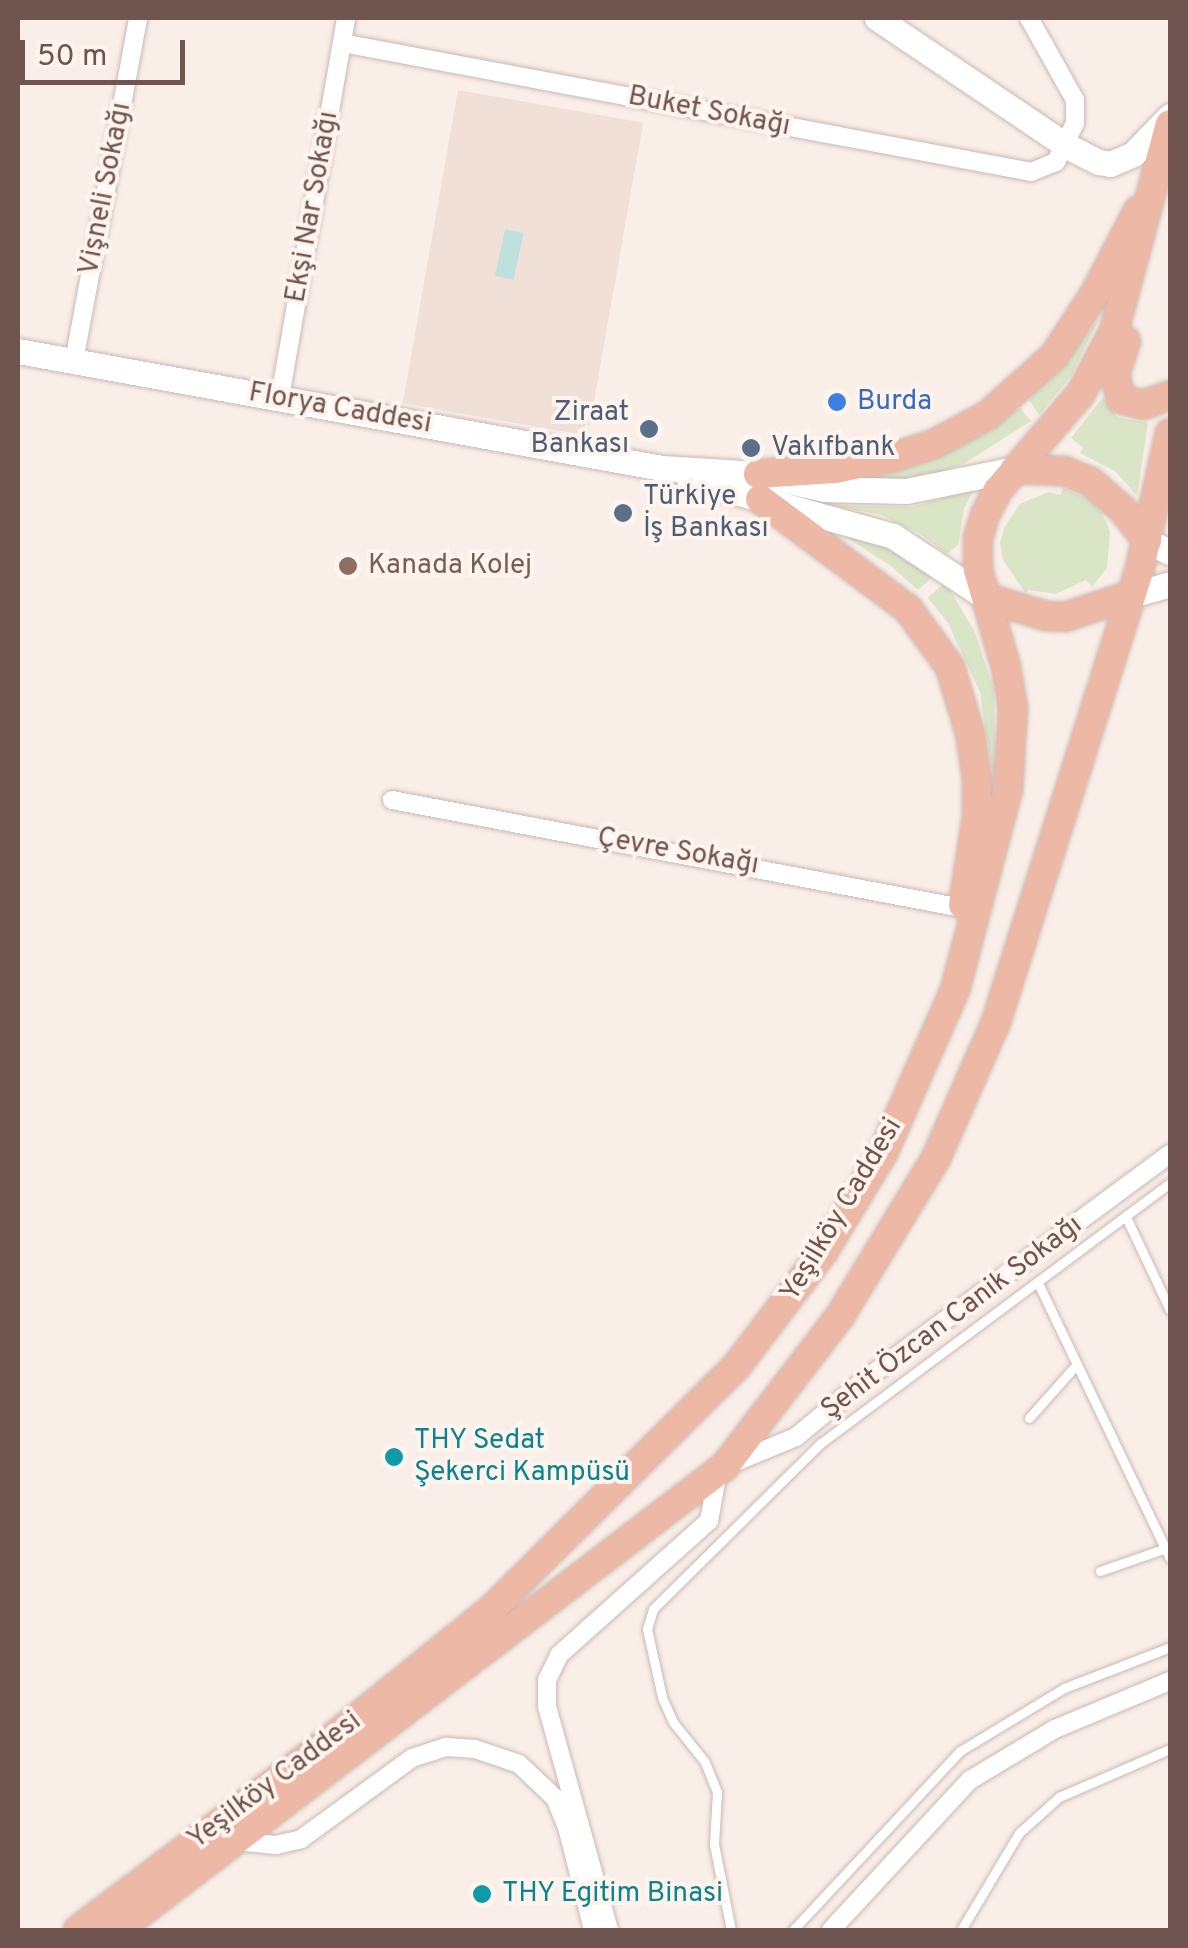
<!DOCTYPE html>
<meta charset="utf-8">
<style>
body{margin:0}
#map{position:relative;width:1188px;height:1948px;overflow:hidden;background:#f9efe8;font-family:Overpass,sans-serif}
div>[style]{position:absolute}
.residential>*{inset:0;background:#f0e0d7;transform-origin:0 0}
.green>*{inset:0;background:#dae5c8}
.water>*{inset:0;background:#bee1df;transform-origin:0 0}
.roads{filter:drop-shadow(0 0 2px #ccb8b2) drop-shadow(0 0 2px #ccb8b2)}
.service>*{height:9px;margin:-4.5px;padding:0 4.5px;transform-origin:4.5px;border-radius:4.5px;background:#fff}
.minor>*{height:18px;margin:-9px;padding:0 9px;transform-origin:9px;border-radius:9px;background:#fff}
.secondary>*{height:25px;margin:-12.5px;padding:0 12.5px;transform-origin:12.5px;border-radius:12.5px;background:#fff}
.trunk>*{height:28px;margin:-14px;padding:0 14px;transform-origin:14px;border-radius:14px;background:#eeb8a7}
.dots>*{width:28px;height:28px;translate:-50% -50%;box-sizing:border-box;border:5px solid #fdf4ed;border-radius:50%}
span{translate:-50% -50%;white-space:nowrap;text-align:center;line-height:1.15;-webkit-text-stroke:8px #fdf4ed;paint-order:stroke}
.street-label{font-size:28px;color:#70544f}
.shop-label{font-size:28px;color:#366cbe}
.left{translate:0 -50%;text-align:left}
.service-label{font-size:28px;color:#4e5e75}
.right{translate:-100% -50%;text-align:right}
.education-label{font-size:28px;color:#785e54}
.culture-label{font-size:28px;color:#0d838f}
.frame{position:absolute;inset:0;border:20px solid #70544f;pointer-events:none}
.scale{position:absolute;left:20px;top:40px;width:165px;height:45px;box-sizing:border-box;border:5px solid #70544f;border-top:0;padding-left:12px;font-size:30px;line-height:35px;white-space:nowrap;color:#70544f;-webkit-text-stroke:8px #fdf4ed;paint-order:stroke}
</style>
<div id="map">
<div class="residential">
<i style="left:458px;top:90px;width:188px;height:318px;rotate:10deg"></i>
</div>
<div class="green">
<i style="clip-path:polygon(1099px 319px,1071px 376px,1039px 415px,1029px 400px)"></i>
<i style="clip-path:polygon(1103px 397px,1117px 417px,1148px 423px,1137px 496px,1115px 471px,1080px 453px,1083px 448px,1071px 438px)"></i>
<i style="clip-path:polygon(1020px 408px,1031px 421px,965px 463px,930px 476px,893px 482px,853px 480px,959px 447px)"></i>
<i style="clip-path:polygon(1063px 488px,1089px 499px,1102px 513px,1110px 531px,1107px 568px,1092px 587px,1086px 580px,1056px 594px,1028px 590px,1026px 594px,1003px 560px,1000px 543px,1005px 526px,1020px 504px,1048px 492px,1060px 495px)"></i>
<i style="clip-path:polygon(974px 489px,964px 509px,958px 545px,947px 554px,919px 533px,881px 515px,831px 505px,911px 507px)"></i>
<i style="clip-path:polygon(835px 530px,881px 539px,936px 574px,918px 590px,891px 566px)"></i>
<i style="clip-path:polygon(945px 582px,975px 632px,994px 690px,996px 770px,992px 773px,980px 692px,948px 623px,928px 598px)"></i>
</div>
<div class="water">
<i style="left:505px;top:229px;width:19px;height:48px;rotate:12deg"></i>
</div>
<div class="roads">
<div class="service">
<i style="left:1126px;top:1217px;width:103px;rotate:64.7deg"></i>
<i style="left:1038px;top:1283px;width:305px;rotate:64.4deg"></i>
<i style="left:1029px;top:1418px;width:72px;rotate:-48.4deg"></i>
<i style="left:1100px;top:1571px;width:70px;rotate:-19.2deg"></i>
<i style="left:731px;top:1930px;width:88px;rotate:-101.2deg"></i>
<i style="left:714px;top:1844px;width:52px;rotate:-86.7deg"></i>
<i style="left:717px;top:1792px;width:32px;rotate:-112deg"></i>
<i style="left:705px;top:1762px;width:51px;rotate:-128.7deg"></i>
<i style="left:673px;top:1722px;width:27px;rotate:-114deg"></i>
<i style="left:662px;top:1697px;width:70px;rotate:-102.4deg"></i>
<i style="left:647px;top:1629px;width:21px;rotate:-73deg"></i>
<i style="left:653px;top:1609px;width:236px;rotate:-44.7deg"></i>
<i style="left:821px;top:1443px;width:435px;rotate:-36.7deg"></i>
<i style="left:793px;top:1930px;width:245px;rotate:-47deg"></i>
<i style="left:960px;top:1751px;width:122px;rotate:-31.2deg"></i>
<i style="left:1064px;top:1688px;width:114px;rotate:-21.1deg"></i>
<i style="left:961px;top:1930px;width:113px;rotate:-59.1deg"></i>
<i style="left:1019px;top:1833px;width:54px;rotate:-42deg"></i>
<i style="left:1059px;top:1797px;width:121px;rotate:-23.4deg"></i>
</div>
<div class="minor">
<i style="left:342px;top:43px;width:701px;rotate:10.6deg"></i>
<i style="left:1031px;top:172px;width:27px;rotate:-22deg"></i>
<i style="left:1056px;top:162px;width:43px;rotate:-64deg"></i>
<i style="left:1075px;top:123px;width:23px;rotate:-90deg"></i>
<i style="left:1075px;top:100px;width:94px;rotate:-119.3deg"></i>
<i style="left:74px;top:361px;width:349px;rotate:-79.4deg"></i>
<i style="left:280px;top:397px;width:385px;rotate:-80.1deg"></i>
<i style="left:392px;top:800px;width:580px;rotate:10.73deg"></i>
<i style="left:726px;top:1466px;width:76px;rotate:-22.5deg"></i>
<i style="left:796px;top:1437px;width:92px;rotate:-39.7deg"></i>
<i style="left:867px;top:1378px;width:377px;rotate:-36.5deg"></i>
<i style="left:236px;top:1841px;width:40px;rotate:5.7deg"></i>
<i style="left:276px;top:1845px;width:26px;rotate:-13deg"></i>
<i style="left:301px;top:1839px;width:137px;rotate:-36.1deg"></i>
<i style="left:412px;top:1758px;width:36px;rotate:-18deg"></i>
<i style="left:446px;top:1747px;width:29px;rotate:4deg"></i>
<i style="left:475px;top:1749px;width:46px;rotate:18.8deg"></i>
<i style="left:519px;top:1764px;width:50px;rotate:43.4deg"></i>
<i style="left:555px;top:1798px;width:35px;rotate:68deg"></i>
<i style="left:568px;top:1831px;width:102px;rotate:75.8deg"></i>
<i style="left:609px;top:1930px;width:231px;rotate:-105.5deg"></i>
<i style="left:547px;top:1707px;width:27px;rotate:-90deg"></i>
<i style="left:547px;top:1680px;width:28px;rotate:-64deg"></i>
<i style="left:559px;top:1655px;width:201px;rotate:-41.8deg"></i>
<i style="left:709px;top:1521px;width:51px;rotate:-79.8deg"></i>
<i style="left:831px;top:1930px;width:205px;rotate:-47.2deg"></i>
<i style="left:970px;top:1780px;width:99px;rotate:-31deg"></i>
<i style="left:1055px;top:1729px;width:125px;rotate:-22.7deg"></i>
</div>
<div class="secondary">
<i style="left:877px;top:18px;width:227px;rotate:34deg"></i>
<i style="left:1065px;top:145px;width:38px;rotate:27deg"></i>
<i style="left:1099px;top:162px;width:11px;rotate:10deg"></i>
<i style="left:1110px;top:164px;width:25px;rotate:-23deg"></i>
<i style="left:1133px;top:154px;width:53px;rotate:-45.8deg"></i>
<i style="left:18px;top:351px;width:655px;rotate:10.3deg"></i>
<i style="left:662px;top:468px;width:96px;rotate:3.6deg"></i>
<i style="left:758px;top:474px;width:68px;rotate:12.8deg"></i>
<i style="left:824px;top:489px;width:82px;rotate:1.4deg"></i>
<i style="left:906px;top:491px;width:111px;rotate:-11.4deg"></i>
<i style="left:689px;top:479px;width:212px;rotate:15.6deg"></i>
<i style="left:893px;top:536px;width:113px;rotate:33.4deg"></i>
<i style="left:1147px;top:541px;width:25px;rotate:26deg"></i>
<i style="left:1128px;top:596px;width:44px;rotate:-15.9deg"></i>
</div>
<div class="trunk">
<i style="left:1126px;top:341px;width:35px;rotate:108deg"></i>
<i style="left:1115px;top:374px;width:26px;rotate:77deg"></i>
<i style="left:1121px;top:399px;width:23px;rotate:15deg"></i>
<i style="left:1143px;top:405px;width:29px;rotate:-20deg"></i>
<i style="left:1015px;top:469px;width:49px;rotate:2.3deg"></i>
<i style="left:1064px;top:471px;width:29px;rotate:22deg"></i>
<i style="left:1091px;top:482px;width:43px;rotate:41.2deg"></i>
<i style="left:1123px;top:510px;width:39px;rotate:52deg"></i>
<i style="left:758px;top:474px;width:77px;rotate:-3.7deg"></i>
<i style="left:835px;top:469px;width:60px;rotate:-11.5deg"></i>
<i style="left:894px;top:457px;width:42px;rotate:-18deg"></i>
<i style="left:934px;top:444px;width:61px;rotate:-28.2deg"></i>
<i style="left:988px;top:415px;width:89px;rotate:-41.8deg"></i>
<i style="left:1054px;top:356px;width:73px;rotate:-56.7deg"></i>
<i style="left:1094px;top:295px;width:95px;rotate:-62.4deg"></i>
<i style="left:760px;top:499px;width:184px;rotate:36.6deg"></i>
<i style="left:908px;top:609px;width:72px;rotate:54.1deg"></i>
<i style="left:950px;top:667px;width:69px;rotate:73.1deg"></i>
<i style="left:970px;top:733px;width:46px;rotate:81.2deg"></i>
<i style="left:977px;top:778px;width:39px;rotate:90deg"></i>
<i style="left:977px;top:817px;width:89px;rotate:99deg"></i>
<i style="left:987px;top:598px;width:62px;rotate:17deg"></i>
<i style="left:1046px;top:616px;width:19px;rotate:3deg"></i>
<i style="left:1065px;top:617px;width:66px;rotate:-18.4deg"></i>
<i style="left:78px;top:1930px;width:299px;rotate:-37deg"></i>
<i style="left:317px;top:1750px;width:226px;rotate:-38.9deg"></i>
<i style="left:493px;top:1608px;width:342px;rotate:-44.8deg"></i>
<i style="left:736px;top:1367px;width:144px;rotate:-52.9deg"></i>
<i style="left:823px;top:1252px;width:116px;rotate:-58.8deg"></i>
<i style="left:883px;top:1153px;width:178px;rotate:-66.2deg"></i>
<i style="left:955px;top:990px;width:207px;rotate:-75.2deg"></i>
<i style="left:1008px;top:790px;width:82px;rotate:-86.5deg"></i>
<i style="left:1013px;top:708px;width:42px;rotate:-99.7deg"></i>
<i style="left:1006px;top:667px;width:101px;rotate:-106.1deg"></i>
<i style="left:978px;top:570px;width:32px;rotate:-90deg"></i>
<i style="left:978px;top:538px;width:24px;rotate:-73deg"></i>
<i style="left:985px;top:515px;width:28px;rotate:-63deg"></i>
<i style="left:998px;top:490px;width:128px;rotate:-49.4deg"></i>
<i style="left:1081px;top:393px;width:70px;rotate:-62deg"></i>
<i style="left:1114px;top:331px;width:214px;rotate:-74.9deg"></i>
<i style="left:118px;top:1930px;width:764px;rotate:-37.39deg"></i>
<i style="left:725px;top:1466px;width:189px;rotate:-52.5deg"></i>
<i style="left:840px;top:1316px;width:185px;rotate:-58.7deg"></i>
<i style="left:936px;top:1158px;width:149px;rotate:-66.2deg"></i>
<i style="left:996px;top:1022px;width:476px;rotate:-72.4deg"></i>
<i style="left:1140px;top:568px;width:138px;rotate:-77.5deg"></i>
</div>
</div>
<div class="dots">
<i style="left:837px;top:402px;background:#3f7fe0"></i>
<i style="left:649px;top:429px;background:#5c6f8a"></i>
<i style="left:751px;top:448px;background:#5c6f8a"></i>
<i style="left:623px;top:513px;background:#5c6f8a"></i>
<i style="left:348px;top:566px;background:#8d6e63"></i>
<i style="left:394px;top:1457px;background:#0f9aa8"></i>
<i style="left:482px;top:1894px;background:#0f9aa8"></i>
</div>
<div class="street-label">
<span style="left:709px;top:112px;rotate:11deg">Buket Sokağı</span>
<span style="left:106px;top:189px;rotate:-79deg">Vişneli Sokağı</span>
<span style="left:313px;top:207px;rotate:-80deg">Ekşi Nar Sokağı</span>
<span style="left:340px;top:409px;rotate:10deg">Florya Caddesi</span>
<span style="left:678px;top:852px;rotate:10deg">Çevre Sokağı</span>
<span style="left:842px;top:1210px;rotate:-59deg">Yeşilköy Caddesi</span>
<span style="left:952px;top:1318px;rotate:-37deg">Şehit Özcan Canik Sokağı</span>
<span style="left:275px;top:1781px;rotate:-37deg">Yeşilköy Caddesi</span>
</div>
<div class="shop-label">
<span class="left" style="left:857px;top:402px">Burda</span>
</div>
<div class="service-label">
<span class="right" style="left:629px;top:429px">Ziraat<br>Bankası</span>
<span class="left" style="left:771px;top:448px">Vakıfbank</span>
<span class="left" style="left:643px;top:513px">Türkiye<br>İş Bankası</span>
</div>
<div class="education-label">
<span class="left" style="left:368px;top:566px">Kanada Kolej</span>
</div>
<div class="culture-label">
<span class="left" style="left:414px;top:1457px">THY Sedat<br>Şekerci Kampüsü</span>
<span class="left" style="left:502px;top:1894px">THY Egitim Binasi</span>
</div>
<div class="frame"></div>
<div class="scale">50 m</div>
</div>
